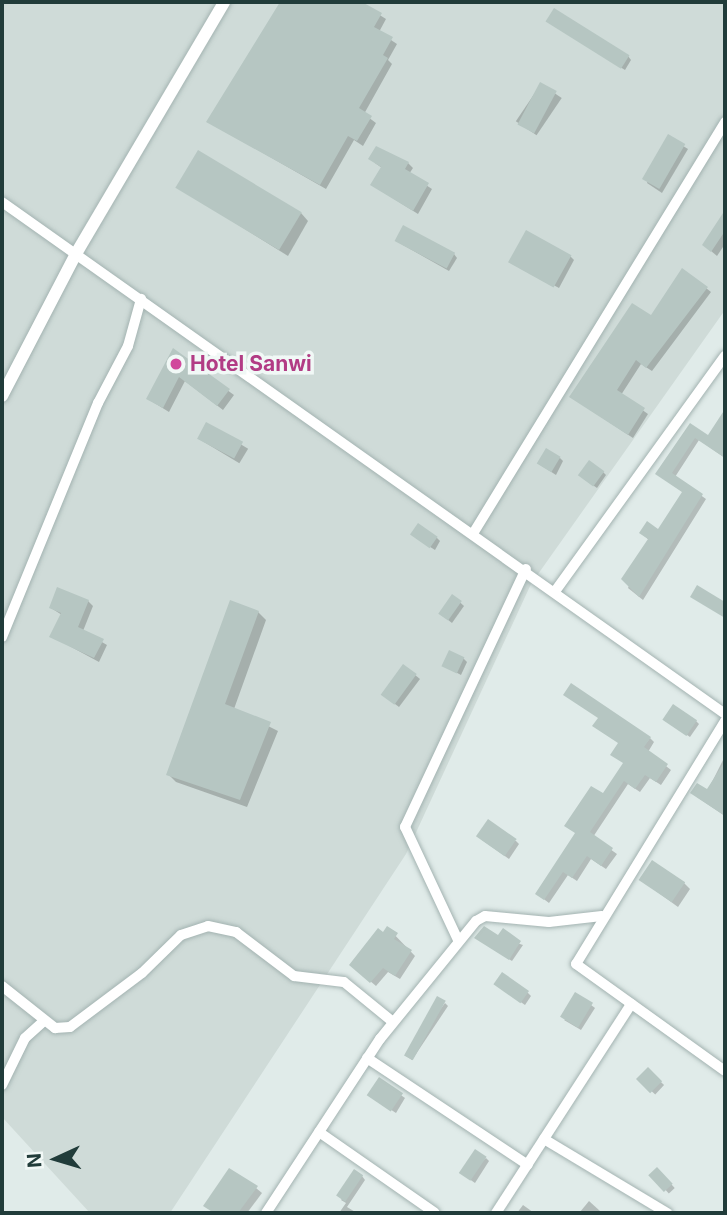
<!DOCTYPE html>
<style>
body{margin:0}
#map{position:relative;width:727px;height:1215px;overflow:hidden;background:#e0ebe9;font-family:Inter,sans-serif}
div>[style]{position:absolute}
.built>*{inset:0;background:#cfdbd8}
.shadow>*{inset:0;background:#0003;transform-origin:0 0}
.building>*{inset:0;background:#b6c6c2;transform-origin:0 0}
.roads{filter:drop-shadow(0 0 2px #a3b3b1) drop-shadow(0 0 2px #a3b3b1)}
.minor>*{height:10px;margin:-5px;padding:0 5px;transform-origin:5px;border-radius:5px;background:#fff}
.tertiary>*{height:12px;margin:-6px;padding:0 6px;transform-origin:6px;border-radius:6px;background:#fff}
.dots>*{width:19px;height:19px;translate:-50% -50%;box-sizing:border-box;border:4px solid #f1f8f6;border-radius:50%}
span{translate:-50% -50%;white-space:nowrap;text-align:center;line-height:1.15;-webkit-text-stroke:7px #f1f8f6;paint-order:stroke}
.hotel-label{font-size:21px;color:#b23c85;font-weight:700}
.left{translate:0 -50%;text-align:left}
.frame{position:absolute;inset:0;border:4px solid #213c3a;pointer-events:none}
.north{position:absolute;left:21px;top:1124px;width:70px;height:70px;-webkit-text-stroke:5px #f1f8f6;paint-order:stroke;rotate:266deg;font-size:19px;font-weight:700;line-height:28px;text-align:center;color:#213c3a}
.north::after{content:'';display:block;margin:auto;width:24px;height:32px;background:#213c3a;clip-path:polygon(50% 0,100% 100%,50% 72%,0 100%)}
</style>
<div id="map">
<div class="built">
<i style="clip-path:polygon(2px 2px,725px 2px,725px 310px,531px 584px,406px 854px,170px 1213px,90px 1213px,2px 1117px)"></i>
</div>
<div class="shadow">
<i style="clip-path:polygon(281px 2px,359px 2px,386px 19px,379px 32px,397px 44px,388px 60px,392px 64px,364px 114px,376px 123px,363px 146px,354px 140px,326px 189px,209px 122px)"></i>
<i style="clip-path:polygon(548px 22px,628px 56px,631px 60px,625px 70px)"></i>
<i style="left:541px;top:84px;width:25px;height:45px;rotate:34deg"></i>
<i style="clip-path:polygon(668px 137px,688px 149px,662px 193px,647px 183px)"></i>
<i style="clip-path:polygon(377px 148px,408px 163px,413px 168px,409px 174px,432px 189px,418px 214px,372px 185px,382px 168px,375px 163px)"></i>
<i style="clip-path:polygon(178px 187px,301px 213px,308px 221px,288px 256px)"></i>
<i style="clip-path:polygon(725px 213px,725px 244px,717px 256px,704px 245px)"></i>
<i style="clip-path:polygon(396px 241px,454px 254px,457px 258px,449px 271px)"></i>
<i style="clip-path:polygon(570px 256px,574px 260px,559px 288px,510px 262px)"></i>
<i style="clip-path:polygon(706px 288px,711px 292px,652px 371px,641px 364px,621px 395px,648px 414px,633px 438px,571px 397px,651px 318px)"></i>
<i style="clip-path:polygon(173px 351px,234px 395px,223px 410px,185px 381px,169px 412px,148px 399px)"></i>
<i style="clip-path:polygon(720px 420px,725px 423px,725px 458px,699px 440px,675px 477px,706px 499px,643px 600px,628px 588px,649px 540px,641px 533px,658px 532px,684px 493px,661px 477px,690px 425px,709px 437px)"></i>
<i style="left:207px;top:424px;width:48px;height:17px;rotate:31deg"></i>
<i style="clip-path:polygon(560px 458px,563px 461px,556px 475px,539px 464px)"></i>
<i style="clip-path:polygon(603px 472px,606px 475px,597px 488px,584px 479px)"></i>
<i style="clip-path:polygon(416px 538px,437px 538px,440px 541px,435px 550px)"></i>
<i style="clip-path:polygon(453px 596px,464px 606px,452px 623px,443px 616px)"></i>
<i style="clip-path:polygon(88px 601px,93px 606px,83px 631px,107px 645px,99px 662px,51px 636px,62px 615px,51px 608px)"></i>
<i style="clip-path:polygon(258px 612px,266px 620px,234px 709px,278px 731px,247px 807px,176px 782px,168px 774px)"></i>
<i style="clip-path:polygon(463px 658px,467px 662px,461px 675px,444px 666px)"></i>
<i style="clip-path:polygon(404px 666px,420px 679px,399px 707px,387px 698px)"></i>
<i style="clip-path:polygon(696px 721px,699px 724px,690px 737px,668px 722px)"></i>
<i style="clip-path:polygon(650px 738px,654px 742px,648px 752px,671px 770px,661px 785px,650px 778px,640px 792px,628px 784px,593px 837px,617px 854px,606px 869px,591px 859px,577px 881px,568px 875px,549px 903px,537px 894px,604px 796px)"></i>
<i style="clip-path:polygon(725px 756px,725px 816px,697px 797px,707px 792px)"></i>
<i style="clip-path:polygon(482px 840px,516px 841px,519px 844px,509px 859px)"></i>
<i style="clip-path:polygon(641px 880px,684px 883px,690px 889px,678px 907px)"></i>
<i style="clip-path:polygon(388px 928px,415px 956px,400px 979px,388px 972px,376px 986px,356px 969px)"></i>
<i style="clip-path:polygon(499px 937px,523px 945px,512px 961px,479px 940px)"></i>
<i style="clip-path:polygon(499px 987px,528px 993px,531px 996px,525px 1005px)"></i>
<i style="clip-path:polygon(445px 1003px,448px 1006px,412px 1060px,406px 1056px)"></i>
<i style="clip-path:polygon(591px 1005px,595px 1008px,581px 1030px,564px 1020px)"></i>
<i style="left:648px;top:1070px;width:22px;height:13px;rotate:43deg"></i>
<i style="clip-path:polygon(379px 1080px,405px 1098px,396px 1113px,373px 1098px)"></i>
<i style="clip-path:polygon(486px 1158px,489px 1161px,475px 1183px,465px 1176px)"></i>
<i style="left:657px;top:1169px;width:26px;height:8px;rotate:47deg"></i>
<i style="clip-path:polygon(362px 1176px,365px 1180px,347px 1207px,357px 1213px,339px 1213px,346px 1203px,341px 1200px)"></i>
<i style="clip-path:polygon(256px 1188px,262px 1193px,247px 1213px,214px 1213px,206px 1206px)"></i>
<i style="clip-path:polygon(589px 1201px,600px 1211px,599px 1213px,580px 1212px)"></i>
<i style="clip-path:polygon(523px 1205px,530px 1210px,534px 1213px,517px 1213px)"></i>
</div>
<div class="building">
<i style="clip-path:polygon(280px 2px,362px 2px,382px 13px,374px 27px,393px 37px,383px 55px,388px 58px,359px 108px,372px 116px,357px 141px,348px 136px,320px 185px,206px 122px)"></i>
<i style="left:554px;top:8px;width:89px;height:16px;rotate:32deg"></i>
<i style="left:540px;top:82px;width:19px;height:48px;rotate:28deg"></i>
<i style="left:668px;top:134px;width:20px;height:52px;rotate:30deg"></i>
<i style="clip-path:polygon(376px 146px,409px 162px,405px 169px,429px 183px,413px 211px,370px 185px,381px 167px,368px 159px)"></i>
<i style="left:198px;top:150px;width:121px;height:44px;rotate:31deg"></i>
<i style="clip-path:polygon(725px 210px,725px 231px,711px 252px,702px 245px)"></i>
<i style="left:403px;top:225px;width:59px;height:18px;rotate:28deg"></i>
<i style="left:526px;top:230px;width:52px;height:37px;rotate:29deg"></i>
<i style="clip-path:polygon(682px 268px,708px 287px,646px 368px,636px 360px,617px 390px,645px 408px,628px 435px,569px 397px,632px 303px,651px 315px)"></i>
<i style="clip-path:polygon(173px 348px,230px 389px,217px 406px,179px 377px,163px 408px,146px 399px)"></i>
<i style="clip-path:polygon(725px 409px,725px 458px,695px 438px,672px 473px,703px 494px,639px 597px,621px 579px,648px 539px,639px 533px,647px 521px,658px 529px,682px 492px,655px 474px,690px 423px,708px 435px)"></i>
<i style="left:206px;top:422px;width:42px;height:19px;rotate:28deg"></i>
<i style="left:546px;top:448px;width:17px;height:18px;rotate:31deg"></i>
<i style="left:589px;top:460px;width:19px;height:19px;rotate:36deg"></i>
<i style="left:418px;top:523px;width:24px;height:14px;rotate:35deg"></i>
<i style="clip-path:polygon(697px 585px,725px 602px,725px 618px,690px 597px)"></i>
<i style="clip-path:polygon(57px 587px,89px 600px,78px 627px,104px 639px,94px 658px,49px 637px,61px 613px,49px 608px)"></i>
<i style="left:452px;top:594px;width:12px;height:24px;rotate:35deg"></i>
<i style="clip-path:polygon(230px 600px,259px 611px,225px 704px,271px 722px,240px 800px,166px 775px)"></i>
<i style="left:449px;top:650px;width:17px;height:18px;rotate:25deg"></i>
<i style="left:403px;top:664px;width:17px;height:38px;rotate:36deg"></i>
<i style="clip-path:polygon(571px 683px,651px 737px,644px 747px,668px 764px,656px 782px,645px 775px,635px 789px,624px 781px,590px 832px,613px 848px,601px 866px,587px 856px,572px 878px,563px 872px,544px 900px,535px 894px,575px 833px,564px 826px,591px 786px,603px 793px,623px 763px,610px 755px,618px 743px,592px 726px,598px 718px,563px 695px)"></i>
<i style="left:673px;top:704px;width:29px;height:19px;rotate:34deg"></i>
<i style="clip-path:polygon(725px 761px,725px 816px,690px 793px,697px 783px,707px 789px)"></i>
<i style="left:488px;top:819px;width:35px;height:21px;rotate:35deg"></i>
<i style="left:652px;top:860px;width:40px;height:24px;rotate:34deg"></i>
<i style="clip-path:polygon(387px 926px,398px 933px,394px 939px,412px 950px,395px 976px,383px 968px,370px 983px,349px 965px,378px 928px,383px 932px)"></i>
<i style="clip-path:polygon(484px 926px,498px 935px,503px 928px,521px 941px,509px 960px,474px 938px)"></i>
<i style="left:502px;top:972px;width:33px;height:15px;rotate:35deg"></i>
<i style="left:575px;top:992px;width:21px;height:29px;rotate:31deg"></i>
<i style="left:437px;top:996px;width:10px;height:68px;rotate:29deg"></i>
<i style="left:648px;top:1067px;width:20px;height:17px;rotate:45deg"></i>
<i style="left:379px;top:1077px;width:29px;height:22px;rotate:34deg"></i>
<i style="left:475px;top:1149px;width:14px;height:29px;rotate:34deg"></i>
<i style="left:657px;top:1167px;width:23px;height:12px;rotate:47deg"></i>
<i style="clip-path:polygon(229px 1168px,258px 1186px,238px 1213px,214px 1213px,203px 1206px)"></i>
<i style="left:354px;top:1169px;width:11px;height:32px;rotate:34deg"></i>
</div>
<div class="roads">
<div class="minor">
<i style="left:2px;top:202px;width:886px;rotate:35.3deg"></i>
<i style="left:474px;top:532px;width:481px;rotate:-58.5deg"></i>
<i style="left:556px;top:590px;width:289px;rotate:-54.2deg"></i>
<i style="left:2px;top:637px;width:253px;rotate:-67.7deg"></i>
<i style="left:98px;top:403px;width:64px;rotate:-62.2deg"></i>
<i style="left:128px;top:346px;width:49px;rotate:-74.5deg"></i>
<i style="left:725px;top:721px;width:285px;rotate:121.5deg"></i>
<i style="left:576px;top:964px;width:183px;rotate:35.7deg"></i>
<i style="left:458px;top:940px;width:125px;rotate:-115.1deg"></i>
<i style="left:405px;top:827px;width:285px;rotate:-64.9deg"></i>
<i style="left:2px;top:986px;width:68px;rotate:38.4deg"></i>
<i style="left:55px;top:1028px;width:15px;rotate:-4deg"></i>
<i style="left:70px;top:1027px;width:90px;rotate:-36.9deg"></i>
<i style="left:142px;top:973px;width:54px;rotate:-44.3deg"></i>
<i style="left:181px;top:935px;width:28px;rotate:-18deg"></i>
<i style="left:208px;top:926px;width:29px;rotate:12deg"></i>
<i style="left:236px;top:932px;width:73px;rotate:37.2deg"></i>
<i style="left:294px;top:976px;width:50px;rotate:6.8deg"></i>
<i style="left:344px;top:982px;width:63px;rotate:39.2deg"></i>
<i style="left:367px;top:1058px;width:193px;rotate:33.6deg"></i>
<i style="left:2px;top:1085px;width:52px;rotate:-63.9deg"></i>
<i style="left:25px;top:1038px;width:25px;rotate:-42deg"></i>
<i style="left:319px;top:1132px;width:141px;rotate:34.9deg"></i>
<i style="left:544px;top:1139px;width:144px;rotate:31deg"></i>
<i style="left:266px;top:1213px;width:208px;rotate:-56.8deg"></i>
<i style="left:380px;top:1039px;width:152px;rotate:-50.9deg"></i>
<i style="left:476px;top:921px;width:10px;rotate:-29deg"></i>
<i style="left:485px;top:916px;width:64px;rotate:5.4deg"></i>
<i style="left:549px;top:922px;width:53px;rotate:-6.5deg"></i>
<i style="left:496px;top:1213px;width:249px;rotate:-57.1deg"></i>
</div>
<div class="tertiary">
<i style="left:2px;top:396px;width:162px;rotate:-62.5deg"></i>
<i style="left:77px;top:252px;width:290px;rotate:-59.5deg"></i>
</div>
</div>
<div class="dots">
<i style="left:176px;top:364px;background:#d1479c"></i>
</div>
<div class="hotel-label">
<span class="left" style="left:190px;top:364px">Hotel Sanwi</span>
</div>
<div class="frame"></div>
<div class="north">N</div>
</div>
